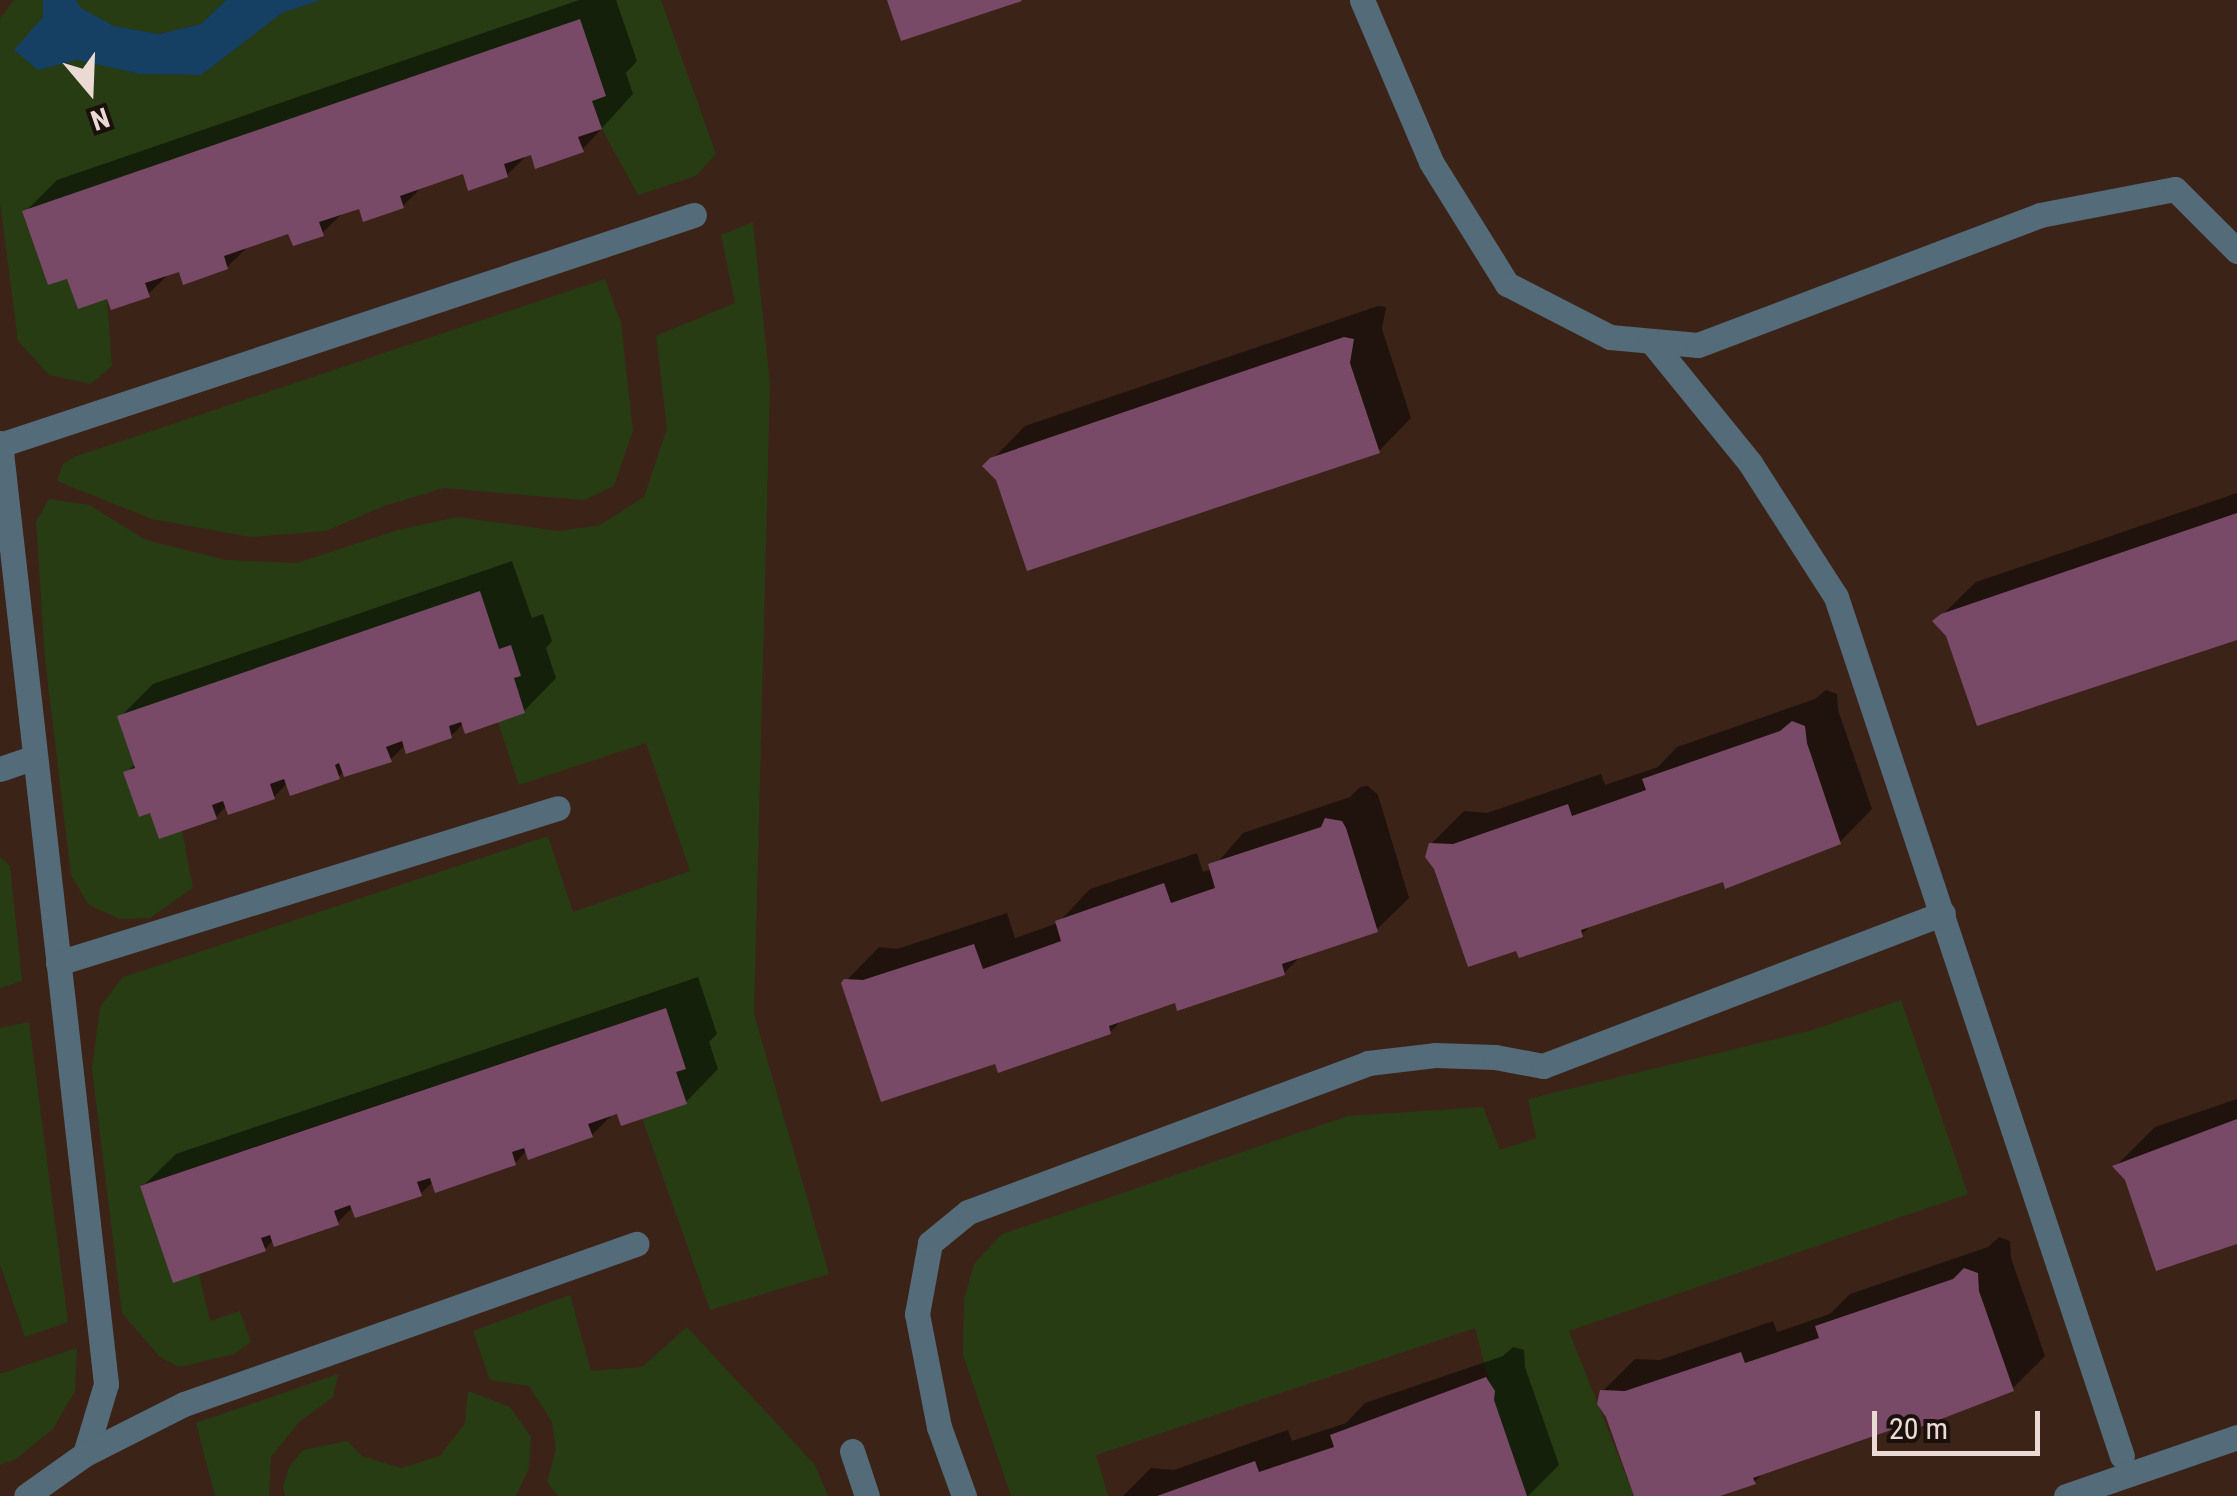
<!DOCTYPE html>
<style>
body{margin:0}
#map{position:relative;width:2237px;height:1496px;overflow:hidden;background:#3c2318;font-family:"Roboto Condensed",sans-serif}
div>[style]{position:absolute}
.green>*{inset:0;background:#283c14}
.water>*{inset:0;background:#164063}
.shadow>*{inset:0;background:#0007}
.building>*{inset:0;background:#794a68}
.lane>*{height:25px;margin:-12.5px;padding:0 12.5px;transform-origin:12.5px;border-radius:12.5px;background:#546b79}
span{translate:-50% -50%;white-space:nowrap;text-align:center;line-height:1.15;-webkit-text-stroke:10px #1b100b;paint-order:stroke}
.north{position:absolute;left:40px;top:40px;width:100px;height:100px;-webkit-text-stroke:8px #1b100b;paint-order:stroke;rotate:161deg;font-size:28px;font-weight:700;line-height:40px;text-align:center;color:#ebdad3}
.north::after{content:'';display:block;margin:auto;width:35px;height:45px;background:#ebdad3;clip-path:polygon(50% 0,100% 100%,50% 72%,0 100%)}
.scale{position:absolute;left:1872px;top:1411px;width:168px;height:45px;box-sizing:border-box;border:5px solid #ebdad3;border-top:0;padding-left:12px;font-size:30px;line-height:35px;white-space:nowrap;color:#ebdad3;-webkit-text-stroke:8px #1b100b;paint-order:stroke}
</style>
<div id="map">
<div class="green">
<i style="clip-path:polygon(14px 0,43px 0,43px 17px,15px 50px,38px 70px,77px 60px,140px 74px,201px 75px,282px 13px,321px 0,661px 0,716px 154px,696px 176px,638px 195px,602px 129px,592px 101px,606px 95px,580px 20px,22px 212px,48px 285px,67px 279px,107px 299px,112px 366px,91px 384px,49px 375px,18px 341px,0 202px,0 18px)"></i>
<i style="clip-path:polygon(76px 0,226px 0,201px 24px,159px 34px,114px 26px,80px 8px)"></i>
<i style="clip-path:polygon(753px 222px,770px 384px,754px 1014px,829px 1274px,710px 1310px,642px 1118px,676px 1072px,686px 1068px,665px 1008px,141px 1185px,199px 1274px,210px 1321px,240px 1311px,251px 1342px,234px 1354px,179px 1367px,160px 1357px,122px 1313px,92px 1069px,100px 1007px,123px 977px,548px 836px,573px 912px,690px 871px,646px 743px,519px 785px,498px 722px,525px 713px,514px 678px,521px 675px,511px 645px,499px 649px,480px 592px,124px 773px,139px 817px,150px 813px,182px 831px,193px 888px,150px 918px,120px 919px,89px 905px,71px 875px,45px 659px,36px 522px,49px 499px,89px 505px,146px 540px,226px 560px,297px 563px,398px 530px,457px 517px,558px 531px,600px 525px,644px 497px,667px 428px,656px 336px,735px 303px,721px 235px)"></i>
<i style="clip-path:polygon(605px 279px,621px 323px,633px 431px,614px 486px,584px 500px,444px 488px,384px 506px,326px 531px,250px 537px,152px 519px,57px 481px,63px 464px,74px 457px)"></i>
<i style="clip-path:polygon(0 857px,10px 866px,22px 981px,0 988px)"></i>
<i style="clip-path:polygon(1901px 1000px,1968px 1194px,1569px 1331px,1634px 1496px,1527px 1496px,1494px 1400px,1475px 1328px,1096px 1455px,1108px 1496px,1011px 1496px,963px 1355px,964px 1299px,974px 1264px,1002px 1234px,1348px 1116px,1483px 1107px,1500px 1150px,1536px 1138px,1528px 1099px,1809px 1031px)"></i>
<i style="clip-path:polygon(29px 1022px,68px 1322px,25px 1337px,0 1264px,0 1028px)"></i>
<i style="clip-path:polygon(570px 1295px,591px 1371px,642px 1367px,687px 1327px,815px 1465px,828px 1496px,558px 1496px,547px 1482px,556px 1449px,552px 1422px,529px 1386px,490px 1380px,473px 1331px)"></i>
<i style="clip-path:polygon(77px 1348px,75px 1391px,53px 1429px,16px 1459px,0 1465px,0 1374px)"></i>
<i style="clip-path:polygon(338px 1374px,333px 1397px,299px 1422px,271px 1457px,269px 1496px,215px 1496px,196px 1423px)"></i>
<i style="clip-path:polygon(468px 1391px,510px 1407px,531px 1437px,529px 1468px,516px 1496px,285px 1496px,283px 1487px,289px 1467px,303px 1450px,347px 1441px,362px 1456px,401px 1468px,440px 1456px,465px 1423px)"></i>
</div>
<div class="water">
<i style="clip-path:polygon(43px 0,76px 0,81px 8px,114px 26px,159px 34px,201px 24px,226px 0,321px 0,282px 13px,201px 75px,140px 74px,77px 60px,38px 70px,14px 50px,43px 17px)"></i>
</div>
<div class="shadow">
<i style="clip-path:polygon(579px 0,616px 0,637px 61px,626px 73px,633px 94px,582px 150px,532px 150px,507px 175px,464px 171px,424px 185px,403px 206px,360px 206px,345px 211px,322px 233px,290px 231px,250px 245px,227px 267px,171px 272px,148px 294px,108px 295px,69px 275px,25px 212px,57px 180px)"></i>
<i style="clip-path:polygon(1378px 306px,1386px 307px,1382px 329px,1411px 418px,1379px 451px,998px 478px,986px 466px,1025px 426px)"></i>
<i style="clip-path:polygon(2237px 493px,2237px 637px,1949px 634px,1936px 621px,1976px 582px)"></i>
<i style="clip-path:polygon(512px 561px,532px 618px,543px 614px,552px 641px,546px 648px,556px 678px,524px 711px,464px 723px,451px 736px,406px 744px,390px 760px,344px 771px,338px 777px,288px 782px,274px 797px,227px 805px,216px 817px,152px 810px,126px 773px,136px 763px,120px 717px,153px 684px)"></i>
<i style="clip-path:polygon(1826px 690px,1837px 694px,1838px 710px,1872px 809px,1840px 842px,1592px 924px,1582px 934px,1431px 844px,1464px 811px,1487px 813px,1601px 774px,1605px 785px,1658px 767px,1677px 747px,1815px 699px)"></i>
<i style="clip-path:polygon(1368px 786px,1378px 795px,1409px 898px,1376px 930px,1302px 955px,1284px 973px,1176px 1000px,1124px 1018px,1110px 1032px,997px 1061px,844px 983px,879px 947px,897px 949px,1007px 913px,1015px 938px,1058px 923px,1090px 889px,1197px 853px,1203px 872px,1212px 869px,1243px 833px,1350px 797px,1360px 787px)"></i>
<i style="clip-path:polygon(698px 977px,717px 1034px,709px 1042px,718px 1069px,686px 1102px,614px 1113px,592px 1135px,527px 1150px,515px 1163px,434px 1181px,420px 1194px,353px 1207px,338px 1222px,274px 1239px,265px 1249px,143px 1186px,176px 1154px)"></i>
<i style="clip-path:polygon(2237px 1099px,2237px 1242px,2116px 1166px,2155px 1127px)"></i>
<i style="clip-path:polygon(1999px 1237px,2010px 1241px,2011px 1258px,2045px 1356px,2012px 1389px,1765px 1471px,1754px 1482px,1712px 1496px,1636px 1496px,1603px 1391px,1635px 1359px,1660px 1360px,1773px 1321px,1777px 1332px,1830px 1314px,1850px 1294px,1988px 1247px)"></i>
<i style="clip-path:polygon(1513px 1347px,1524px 1350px,1525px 1367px,1559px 1465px,1528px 1496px,1123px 1496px,1151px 1468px,1174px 1470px,1288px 1430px,1292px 1441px,1346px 1423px,1365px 1403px,1503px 1356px)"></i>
</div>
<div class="building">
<i style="clip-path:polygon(887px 0,1021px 0,1022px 1px,901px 41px)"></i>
<i style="clip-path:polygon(580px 19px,606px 96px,592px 101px,602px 129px,578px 137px,584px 152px,535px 169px,531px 155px,504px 164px,508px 177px,468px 191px,463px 174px,400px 196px,404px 208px,363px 222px,359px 209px,319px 222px,324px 236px,293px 246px,288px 234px,224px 256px,228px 269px,183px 285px,179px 272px,145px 283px,150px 297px,111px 310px,107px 299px,78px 309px,67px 279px,48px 285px,22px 211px)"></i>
<i style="clip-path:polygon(1344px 337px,1354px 339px,1350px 363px,1380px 453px,1027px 571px,996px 480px,982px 466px,990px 458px)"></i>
<i style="clip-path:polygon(2237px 513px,2237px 640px,1977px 726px,1946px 636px,1932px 621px,1941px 614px)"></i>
<i style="clip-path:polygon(480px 591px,499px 649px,511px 645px,521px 676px,514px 678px,525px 713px,465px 734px,461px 722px,449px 726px,452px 738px,406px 754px,402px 741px,386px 747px,392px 762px,344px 777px,339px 763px,335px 765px,340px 779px,290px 796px,284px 779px,270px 784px,275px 799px,228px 815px,223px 801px,212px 805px,217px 819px,159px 839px,150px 813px,139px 817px,123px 772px,135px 768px,117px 716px)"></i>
<i style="clip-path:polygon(1792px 721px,1805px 726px,1807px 743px,1841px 844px,1725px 889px,1723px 882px,1581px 930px,1583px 937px,1519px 958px,1516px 951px,1468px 967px,1434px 869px,1425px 857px,1429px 843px,1453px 844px,1568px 804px,1572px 816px,1646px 790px,1642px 779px,1780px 731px)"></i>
<i style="clip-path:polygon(1325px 818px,1342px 821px,1346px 828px,1378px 932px,1282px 964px,1285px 975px,1177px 1011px,1175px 1003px,1109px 1026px,1111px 1034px,998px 1073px,995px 1064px,881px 1102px,841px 983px,844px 979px,863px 980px,974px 944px,983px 969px,1061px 941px,1055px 921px,1164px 883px,1171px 903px,1215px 888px,1208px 864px,1321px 827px)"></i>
<i style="clip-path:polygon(666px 1008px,686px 1069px,676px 1072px,687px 1104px,621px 1126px,617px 1114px,588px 1124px,593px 1137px,528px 1160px,524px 1148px,512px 1152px,516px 1165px,435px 1193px,430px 1178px,417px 1182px,422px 1196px,355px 1218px,350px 1205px,334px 1211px,339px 1225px,274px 1247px,270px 1235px,261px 1238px,266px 1251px,173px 1283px,140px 1186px)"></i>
<i style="clip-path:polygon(2237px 1119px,2237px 1244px,2156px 1271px,2125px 1180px,2112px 1166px)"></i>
<i style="clip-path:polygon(1964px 1268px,1978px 1273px,1979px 1291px,2014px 1391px,1897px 1436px,1894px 1429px,1753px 1478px,1756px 1484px,1720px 1496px,1634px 1496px,1606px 1417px,1597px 1404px,1600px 1390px,1625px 1391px,1741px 1352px,1745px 1363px,1819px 1338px,1815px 1326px,1953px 1279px)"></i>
<i style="clip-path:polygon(1486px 1377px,1495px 1391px,1494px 1400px,1527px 1496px,1157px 1496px,1255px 1461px,1259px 1472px,1334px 1447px,1330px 1435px)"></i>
</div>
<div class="lane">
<i style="left:1362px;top:0;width:176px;rotate:66.9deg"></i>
<i style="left:1431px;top:162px;width:144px;rotate:58.1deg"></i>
<i style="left:1507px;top:284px;width:116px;rotate:27.2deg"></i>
<i style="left:1610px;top:337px;width:88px;rotate:5.2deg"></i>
<i style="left:1698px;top:345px;width:366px;rotate:-20.8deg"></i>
<i style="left:2040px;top:215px;width:137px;rotate:-10.9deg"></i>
<i style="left:2175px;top:189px;width:88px;rotate:45deg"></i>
<i style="left:1651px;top:341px;width:157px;rotate:50.9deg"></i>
<i style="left:1750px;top:463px;width:159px;rotate:57.3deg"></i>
<i style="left:1836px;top:597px;width:905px;rotate:71.59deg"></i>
<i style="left:0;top:443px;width:947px;rotate:83.57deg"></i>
<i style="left:106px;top:1384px;width:73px;rotate:106.7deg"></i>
<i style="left:85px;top:1454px;width:72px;rotate:144.6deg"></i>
<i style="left:0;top:445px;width:731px;rotate:-18.34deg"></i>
<i style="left:0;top:769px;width:37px;rotate:-19deg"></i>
<i style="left:58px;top:963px;width:523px;rotate:-17.22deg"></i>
<i style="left:852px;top:1451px;width:47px;rotate:71.6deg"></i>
<i style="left:85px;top:1454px;width:111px;rotate:-26.8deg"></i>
<i style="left:184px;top:1404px;width:480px;rotate:-19.5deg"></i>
<i style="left:964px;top:1496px;width:73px;rotate:-109.9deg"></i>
<i style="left:939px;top:1427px;width:115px;rotate:-101deg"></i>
<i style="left:917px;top:1314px;width:72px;rotate:-79.6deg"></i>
<i style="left:930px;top:1243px;width:49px;rotate:-39.2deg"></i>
<i style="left:968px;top:1212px;width:427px;rotate:-20.4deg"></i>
<i style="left:1368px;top:1063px;width:67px;rotate:-6.8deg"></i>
<i style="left:1435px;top:1055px;width:60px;rotate:1.9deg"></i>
<i style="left:1495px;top:1057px;width:49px;rotate:10.6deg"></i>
<i style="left:1543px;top:1066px;width:428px;rotate:-20.9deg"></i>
<i style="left:2066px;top:1496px;width:181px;rotate:-19deg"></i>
</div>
<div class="north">N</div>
<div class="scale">20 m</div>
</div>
